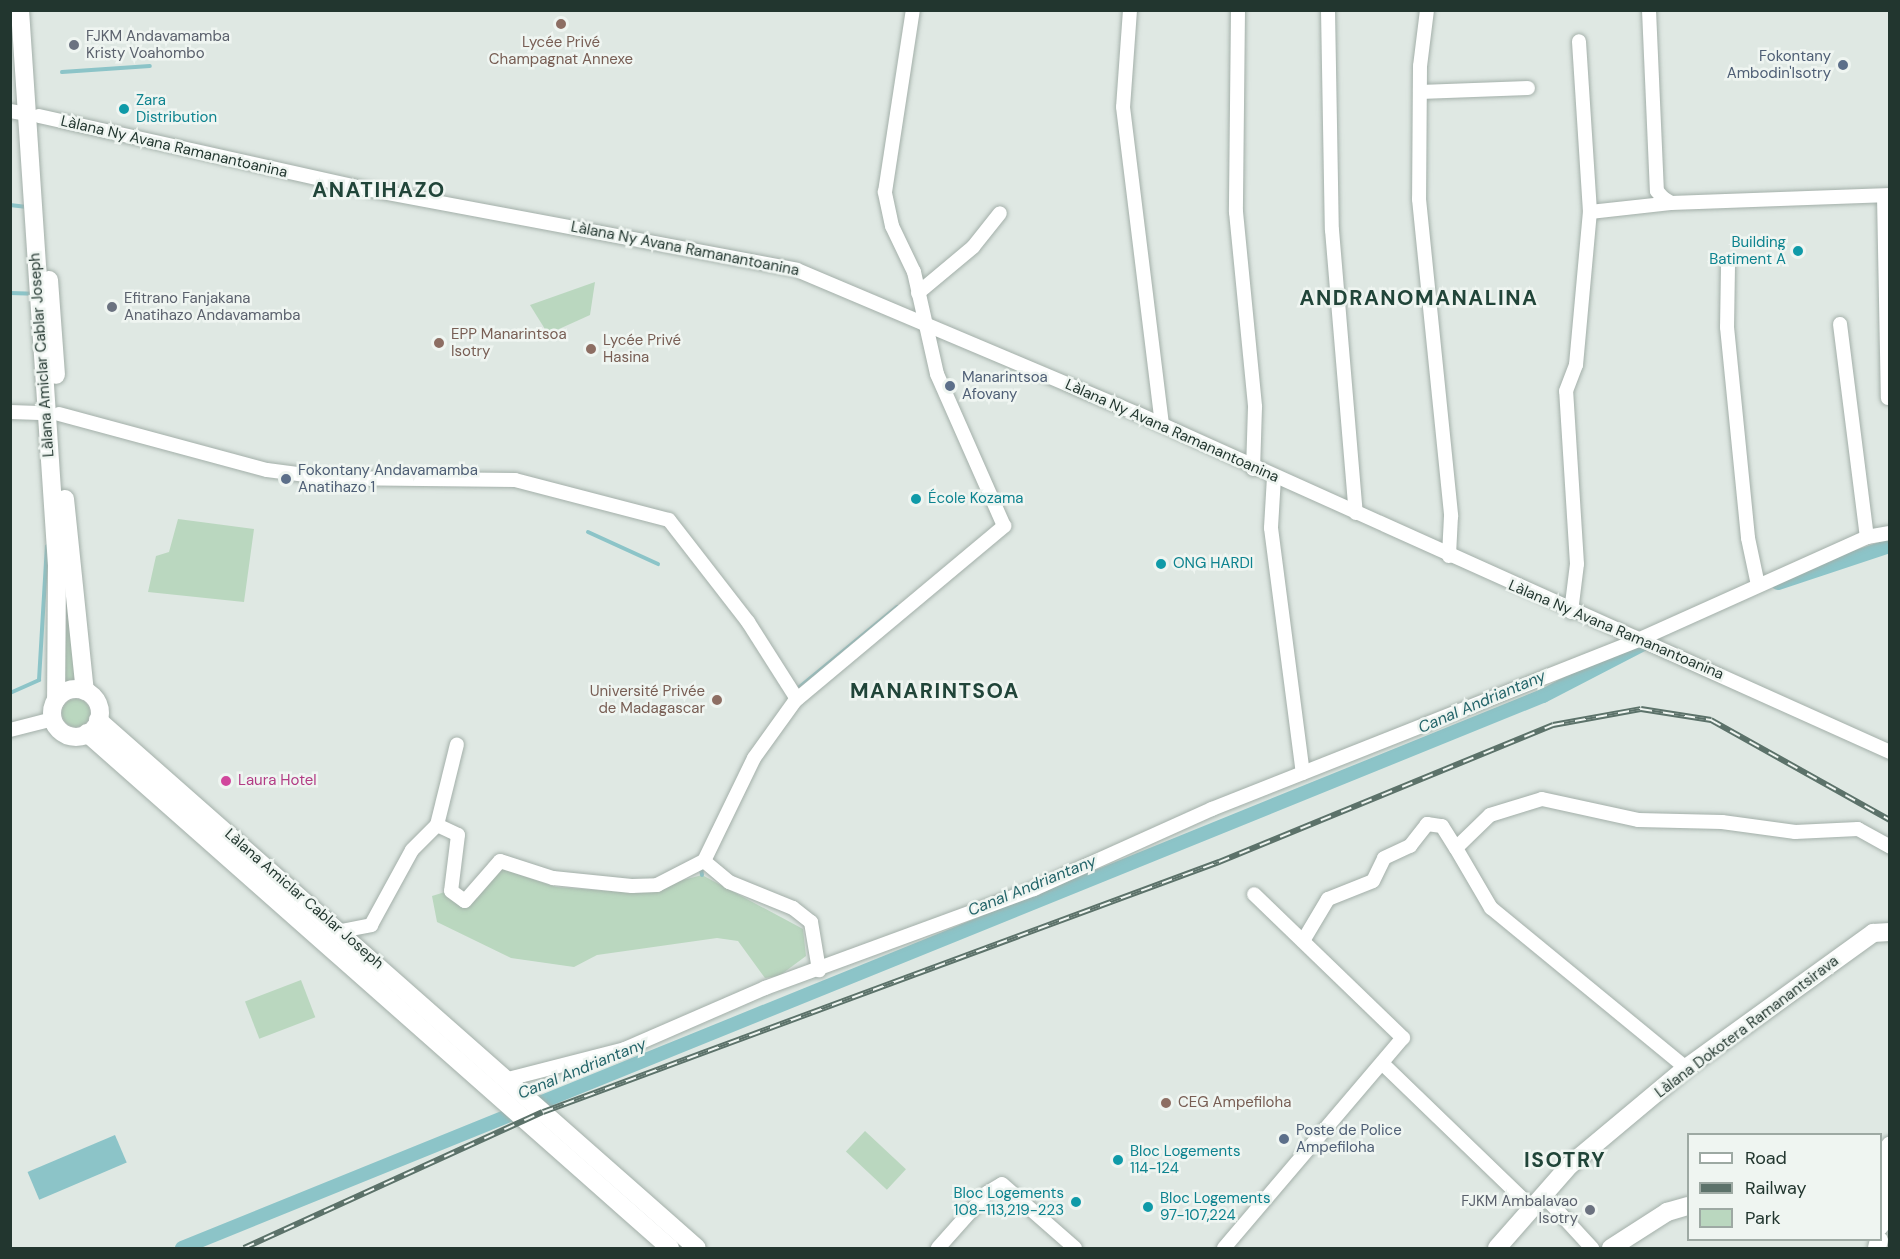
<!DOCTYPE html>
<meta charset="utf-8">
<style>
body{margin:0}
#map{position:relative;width:1900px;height:1259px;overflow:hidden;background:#dfe8e3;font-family:"DM Sans",sans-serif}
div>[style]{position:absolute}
.green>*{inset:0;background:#bad7bf;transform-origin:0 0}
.round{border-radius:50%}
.water>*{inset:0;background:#8cc4c8;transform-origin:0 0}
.stream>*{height:4px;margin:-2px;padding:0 2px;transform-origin:2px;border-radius:2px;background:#8cc4c8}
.canal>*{height:14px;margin:-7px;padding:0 7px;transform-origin:7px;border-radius:7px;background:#8cc4c8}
.roads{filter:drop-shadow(0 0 2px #a3afa9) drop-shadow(0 0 2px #a3afa9)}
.minor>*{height:14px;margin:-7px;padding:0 7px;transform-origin:7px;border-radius:7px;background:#fff}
.tertiary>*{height:18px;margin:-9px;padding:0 9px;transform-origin:9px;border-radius:9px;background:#fff}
.secondary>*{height:18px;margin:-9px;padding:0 9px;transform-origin:9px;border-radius:9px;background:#fff}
.secondary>.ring{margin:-9px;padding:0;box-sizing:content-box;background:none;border:18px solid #fff;border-radius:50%}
.rail>*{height:6px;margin-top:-3px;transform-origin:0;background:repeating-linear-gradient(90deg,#eff5f1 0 11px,#5c726a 0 22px);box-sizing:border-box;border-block:2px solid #5c726a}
.dots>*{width:16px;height:16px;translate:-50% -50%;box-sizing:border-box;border:3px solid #eff5f1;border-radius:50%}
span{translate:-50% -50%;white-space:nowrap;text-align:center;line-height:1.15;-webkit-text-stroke:5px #eff5f1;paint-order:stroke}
.worship-label{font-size:15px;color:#5b616d}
.left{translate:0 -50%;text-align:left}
.right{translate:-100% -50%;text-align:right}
.education-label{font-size:15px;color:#785e54}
.service-label{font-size:15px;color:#4e5e75}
.culture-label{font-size:15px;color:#0d838f}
.street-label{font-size:15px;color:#22362f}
.hotel-label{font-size:15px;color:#b23c85}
.water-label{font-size:16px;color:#24656a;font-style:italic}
.district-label{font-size:21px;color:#214539;font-weight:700;letter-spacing:1.5px}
.frame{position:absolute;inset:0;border:12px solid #22362f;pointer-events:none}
.legend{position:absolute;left:1687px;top:1133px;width:195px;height:108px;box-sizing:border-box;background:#eff5f1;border:2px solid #9da9a3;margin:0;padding:8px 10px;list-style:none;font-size:18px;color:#22362f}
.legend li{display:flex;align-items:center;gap:12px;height:30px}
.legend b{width:30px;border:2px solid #9da9a3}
</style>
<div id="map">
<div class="green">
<i style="clip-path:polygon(595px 282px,590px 315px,548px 334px,530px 305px)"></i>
<i style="clip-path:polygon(178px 519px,254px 529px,244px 602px,148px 592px,156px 556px,169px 552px)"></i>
<i style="clip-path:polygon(68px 610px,80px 681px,62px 683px)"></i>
<i class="round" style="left:62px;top:699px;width:28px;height:28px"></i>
<i style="clip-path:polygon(502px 869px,556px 887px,635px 893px,702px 875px,803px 929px,806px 956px,779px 976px,765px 978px,738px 941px,717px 938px,597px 955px,574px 967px,511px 958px,437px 922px,432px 896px,445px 892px,461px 903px)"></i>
<i style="left:301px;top:980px;width:40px;height:60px;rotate:69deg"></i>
<i style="left:865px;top:1131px;width:56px;height:28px;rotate:43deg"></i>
</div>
<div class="water">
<i style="left:115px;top:1135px;width:30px;height:95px;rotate:67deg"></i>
</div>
<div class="stream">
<i style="left:62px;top:72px;width:88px;rotate:-3.9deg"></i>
<i style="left:10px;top:205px;width:17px;rotate:7deg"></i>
<i style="left:10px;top:293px;width:24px;rotate:2deg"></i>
<i style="left:588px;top:532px;width:77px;rotate:24.6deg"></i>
<i style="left:796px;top:690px;width:131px;rotate:-39.4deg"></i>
<i style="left:10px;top:693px;width:32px;rotate:-24deg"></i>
<i style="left:39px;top:680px;width:134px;rotate:-86.6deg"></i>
<i style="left:701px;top:867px;width:8px;rotate:83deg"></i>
</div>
<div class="canal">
<i style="left:1778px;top:583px;width:118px;rotate:-18.3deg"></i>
<i style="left:182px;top:1248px;width:1469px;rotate:-22.08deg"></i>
<i style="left:1543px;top:696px;width:119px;rotate:-27.4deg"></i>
</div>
<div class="roads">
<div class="minor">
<i style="left:1130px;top:10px;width:97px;rotate:94.1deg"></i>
<i style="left:1123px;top:107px;width:320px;rotate:83deg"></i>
<i style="left:1238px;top:10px;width:202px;rotate:90.6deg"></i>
<i style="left:1236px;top:212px;width:196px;rotate:84.4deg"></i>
<i style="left:1255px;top:407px;width:62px;rotate:91.8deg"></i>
<i style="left:1328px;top:10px;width:220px;rotate:89deg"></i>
<i style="left:1332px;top:230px;width:284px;rotate:85.2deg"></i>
<i style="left:1427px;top:10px;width:56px;rotate:97.1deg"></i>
<i style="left:1420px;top:66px;width:133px;rotate:90.4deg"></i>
<i style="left:1419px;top:199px;width:319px;rotate:84.2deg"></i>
<i style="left:1451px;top:516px;width:40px;rotate:92.9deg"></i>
<i style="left:1649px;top:10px;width:181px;rotate:87.5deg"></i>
<i style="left:1657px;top:191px;width:9px;rotate:49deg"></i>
<i style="left:1663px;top:198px;width:9px;rotate:32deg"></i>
<i style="left:1671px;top:203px;width:219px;rotate:-2.1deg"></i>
<i style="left:1420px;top:92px;width:108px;rotate:-2.1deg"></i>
<i style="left:10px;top:111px;width:17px;rotate:10deg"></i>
<i style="left:39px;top:116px;width:340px;rotate:12.6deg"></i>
<i style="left:371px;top:190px;width:433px;rotate:10.6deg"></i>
<i style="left:797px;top:270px;width:368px;rotate:22.9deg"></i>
<i style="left:1136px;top:413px;width:827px;rotate:24.21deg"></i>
<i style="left:1884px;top:196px;width:202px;rotate:88.9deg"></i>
<i style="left:1590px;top:212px;width:81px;rotate:-6.3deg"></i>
<i style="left:1728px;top:266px;width:61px;rotate:90.9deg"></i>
<i style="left:1727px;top:327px;width:212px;rotate:84.3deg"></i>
<i style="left:1748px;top:538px;width:48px;rotate:78deg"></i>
<i style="left:918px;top:293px;width:72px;rotate:-39.9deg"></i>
<i style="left:973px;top:247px;width:43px;rotate:-51.5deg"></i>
<i style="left:1840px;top:324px;width:215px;rotate:82.8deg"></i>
<i style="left:10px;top:412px;width:37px;rotate:2deg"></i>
<i style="left:59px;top:414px;width:215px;rotate:15.1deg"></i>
<i style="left:267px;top:470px;width:63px;rotate:7.4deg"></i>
<i style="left:329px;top:478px;width:186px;rotate:0.6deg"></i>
<i style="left:515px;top:480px;width:159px;rotate:14.6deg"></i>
<i style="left:669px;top:520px;width:129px;rotate:52.2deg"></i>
<i style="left:748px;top:622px;width:91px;rotate:57.5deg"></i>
<i style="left:1274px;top:477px;width:51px;rotate:93.4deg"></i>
<i style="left:1271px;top:528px;width:247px;rotate:82.6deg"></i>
<i style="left:1571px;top:612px;width:48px;rotate:-82.9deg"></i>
<i style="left:1577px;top:564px;width:173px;rotate:-93.6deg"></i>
<i style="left:1566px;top:391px;width:28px;rotate:-69deg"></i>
<i style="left:1576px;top:365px;width:154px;rotate:-84.8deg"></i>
<i style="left:1590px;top:212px;width:171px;rotate:-93.7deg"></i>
<i style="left:10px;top:730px;width:44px;rotate:-14.3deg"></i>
<i style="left:437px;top:825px;width:23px;rotate:25deg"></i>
<i style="left:458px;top:835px;width:56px;rotate:97.1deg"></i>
<i style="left:451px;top:891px;width:17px;rotate:36deg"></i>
<i style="left:465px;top:901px;width:53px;rotate:-48.8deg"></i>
<i style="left:500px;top:861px;width:56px;rotate:17.8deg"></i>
<i style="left:553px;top:878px;width:79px;rotate:5.8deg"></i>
<i style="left:632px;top:886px;width:25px;rotate:-2deg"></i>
<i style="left:657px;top:885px;width:53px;rotate:-27.1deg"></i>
<i style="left:704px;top:861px;width:114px;rotate:-64.1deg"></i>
<i style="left:754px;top:758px;width:70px;rotate:-54.3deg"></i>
<i style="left:795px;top:701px;width:273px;rotate:-39.9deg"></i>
<i style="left:1004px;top:526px;width:166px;rotate:-113.8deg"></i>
<i style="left:937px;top:374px;width:105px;rotate:-102.7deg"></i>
<i style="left:914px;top:272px;width:51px;rotate:-115.6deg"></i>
<i style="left:892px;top:226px;width:35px;rotate:-102deg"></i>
<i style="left:885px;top:192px;width:184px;rotate:-81.3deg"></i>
<i style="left:704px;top:861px;width:33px;rotate:40deg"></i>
<i style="left:729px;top:882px;width:69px;rotate:22.1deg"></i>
<i style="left:793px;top:908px;width:23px;rotate:38deg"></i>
<i style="left:811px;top:922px;width:49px;rotate:80.5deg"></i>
<i style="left:341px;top:931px;width:31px;rotate:-11deg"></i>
<i style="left:371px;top:925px;width:85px;rotate:-61.3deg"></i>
<i style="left:412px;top:850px;width:35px;rotate:-45deg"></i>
<i style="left:437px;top:825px;width:83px;rotate:-76.1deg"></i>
<i style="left:1303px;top:941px;width:49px;rotate:-59.2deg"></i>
<i style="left:1328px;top:899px;width:48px;rotate:-21.8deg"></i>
<i style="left:1373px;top:881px;width:25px;rotate:-64deg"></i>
<i style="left:1384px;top:858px;width:29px;rotate:-25deg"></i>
<i style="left:1410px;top:846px;width:28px;rotate:-52deg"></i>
<i style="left:1427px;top:824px;width:15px;rotate:8deg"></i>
<i style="left:1442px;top:826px;width:26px;rotate:58deg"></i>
<i style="left:1384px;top:1065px;width:207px;rotate:44deg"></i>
<i style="left:1686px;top:1068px;width:252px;rotate:-140.6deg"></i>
<i style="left:1491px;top:908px;width:69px;rotate:-120.3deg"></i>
<i style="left:1456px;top:848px;width:47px;rotate:-44.1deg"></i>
<i style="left:1490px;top:815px;width:54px;rotate:-17.1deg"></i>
<i style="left:1542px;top:799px;width:98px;rotate:12.3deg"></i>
<i style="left:1638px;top:820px;width:84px;rotate:1.4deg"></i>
<i style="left:1722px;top:822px;width:74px;rotate:7.8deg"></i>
<i style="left:1795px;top:832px;width:63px;rotate:-2.7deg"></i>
<i style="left:1858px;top:829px;width:37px;rotate:29deg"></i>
<i style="left:508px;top:1079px;width:121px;rotate:-14.4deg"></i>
<i style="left:625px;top:1049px;width:153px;rotate:-23.5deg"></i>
<i style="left:765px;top:988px;width:287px;rotate:-20.2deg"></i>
<i style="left:1034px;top:889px;width:195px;rotate:-24.2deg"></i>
<i style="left:1212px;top:809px;width:458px;rotate:-21.6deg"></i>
<i style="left:1638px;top:640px;width:251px;rotate:-24.2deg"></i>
<i style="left:1867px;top:537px;width:23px;rotate:-10deg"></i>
<i style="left:1544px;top:1196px;width:71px;rotate:47.3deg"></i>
<i style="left:938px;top:1248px;width:74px;rotate:-48.3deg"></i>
<i style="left:987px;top:1193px;width:17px;rotate:-31deg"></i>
<i style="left:1002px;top:1184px;width:97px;rotate:41.2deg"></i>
<i style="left:1224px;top:1248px;width:276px;rotate:-49.6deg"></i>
<i style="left:1403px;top:1038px;width:207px;rotate:-136deg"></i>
</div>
<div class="tertiary">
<i style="left:1880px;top:1226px;width:81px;rotate:-82.9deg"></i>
<i style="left:1497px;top:1248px;width:111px;rotate:-48.7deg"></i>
<i style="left:1570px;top:1165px;width:151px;rotate:-39.9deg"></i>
<i style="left:1686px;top:1068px;width:231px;rotate:-35.8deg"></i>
<i style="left:1873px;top:933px;width:17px;rotate:-3deg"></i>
<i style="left:1611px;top:1248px;width:67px;rotate:-32.7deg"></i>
<i style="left:1667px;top:1212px;width:22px;rotate:-16deg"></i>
<i style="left:1877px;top:1248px;width:8px;rotate:-76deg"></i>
</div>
<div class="secondary">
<i style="left:20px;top:10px;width:557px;rotate:86.19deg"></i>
<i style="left:57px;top:566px;width:134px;rotate:90.4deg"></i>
<i style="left:49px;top:280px;width:95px;rotate:85.8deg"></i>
<i style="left:65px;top:499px;width:193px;rotate:84.1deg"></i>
<i class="ring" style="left:52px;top:689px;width:30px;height:30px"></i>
<i style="left:98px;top:720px;width:798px;rotate:41.4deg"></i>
<i style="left:87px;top:733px;width:778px;rotate:41.46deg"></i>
</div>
</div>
<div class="rail">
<i style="left:244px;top:1248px;width:328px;rotate:-24.5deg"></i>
<i style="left:543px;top:1112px;width:721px;rotate:-20.3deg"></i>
<i style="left:1219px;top:862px;width:361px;rotate:-22.3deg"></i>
<i style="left:1553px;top:725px;width:89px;rotate:-10.3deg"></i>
<i style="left:1641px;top:709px;width:71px;rotate:8.9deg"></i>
<i style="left:1711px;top:720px;width:205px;rotate:29.2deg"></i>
</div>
<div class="dots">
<i style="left:561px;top:24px;background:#8d6e63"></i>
<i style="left:74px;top:45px;background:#6b7280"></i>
<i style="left:1843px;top:65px;background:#5c6f8a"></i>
<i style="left:124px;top:109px;background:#0f9aa8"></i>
<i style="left:1798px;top:251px;background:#0f9aa8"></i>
<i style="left:112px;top:307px;background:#6b7280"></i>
<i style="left:439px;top:343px;background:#8d6e63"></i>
<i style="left:591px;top:349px;background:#8d6e63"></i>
<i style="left:950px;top:386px;background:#5c6f8a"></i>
<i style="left:286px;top:479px;background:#5c6f8a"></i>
<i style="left:916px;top:499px;background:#0f9aa8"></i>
<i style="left:1161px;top:564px;background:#0f9aa8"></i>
<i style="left:717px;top:700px;background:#8d6e63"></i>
<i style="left:226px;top:781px;background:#d1479c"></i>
<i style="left:1166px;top:1103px;background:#8d6e63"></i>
<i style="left:1284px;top:1139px;background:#5c6f8a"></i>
<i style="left:1118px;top:1160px;background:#0f9aa8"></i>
<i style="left:1076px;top:1202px;background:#0f9aa8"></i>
<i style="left:1148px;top:1207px;background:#0f9aa8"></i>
<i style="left:1590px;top:1210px;background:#6b7280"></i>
</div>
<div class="worship-label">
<span class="left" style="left:86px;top:45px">FJKM Andavamamba<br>Kristy Voahombo</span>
<span class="left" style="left:124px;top:307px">Efitrano Fanjakana<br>Anatihazo Andavamamba</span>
<span class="right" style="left:1578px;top:1210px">FJKM Ambalavao<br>Isotry</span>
</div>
<div class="education-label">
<span style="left:561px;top:51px">Lycée Privé<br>Champagnat Annexe</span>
<span class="left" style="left:451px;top:343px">EPP Manarintsoa<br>Isotry</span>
<span class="left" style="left:603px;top:349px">Lycée Privé<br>Hasina</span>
<span class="right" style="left:705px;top:700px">Université Privée<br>de Madagascar</span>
<span class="left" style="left:1178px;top:1103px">CEG Ampefiloha</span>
</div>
<div class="service-label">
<span class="right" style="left:1831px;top:65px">Fokontany<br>Ambodin'Isotry</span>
<span class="left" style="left:962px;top:386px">Manarintsoa<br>Afovany</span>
<span class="left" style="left:298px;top:479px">Fokontany Andavamamba<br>Anatihazo 1</span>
<span class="left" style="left:1296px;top:1139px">Poste de Police<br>Ampefiloha</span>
</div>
<div class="culture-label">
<span class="left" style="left:136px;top:109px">Zara<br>Distribution</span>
<span class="right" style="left:1786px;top:251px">Building<br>Batiment A</span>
<span class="left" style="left:928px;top:499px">École Kozama</span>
<span class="left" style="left:1173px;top:564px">ONG HARDI</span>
<span class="left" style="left:1130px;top:1160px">Bloc Logements<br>114-124</span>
<span class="right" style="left:1064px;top:1202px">Bloc Logements<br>108-113,219-223</span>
<span class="left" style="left:1160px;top:1207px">Bloc Logements<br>97-107,224</span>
</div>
<div class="street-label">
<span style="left:174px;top:147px;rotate:13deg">Làlana Ny Avana Ramanantoanina</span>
<span style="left:685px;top:249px;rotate:11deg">Làlana Ny Avana Ramanantoanina</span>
<span style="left:42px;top:355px;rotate:-94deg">Làlana Amiclar Cablar Joseph</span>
<span style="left:1172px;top:431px;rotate:24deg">Làlana Ny Avana Ramanantoanina</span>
<span style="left:1616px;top:630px;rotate:23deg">Làlana Ny Avana Ramanantoanina</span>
<span style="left:304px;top:899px;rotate:41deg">Làlana Amiclar Cablar Joseph</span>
<span style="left:1747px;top:1027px;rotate:-37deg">Làlana Dokotera Ramanantsirava</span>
</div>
<div class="hotel-label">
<span class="left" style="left:238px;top:781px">Laura Hotel</span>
</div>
<div class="water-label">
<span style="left:1482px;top:702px;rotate:-23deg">Canal Andriantany</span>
<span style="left:1032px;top:886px;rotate:-22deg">Canal Andriantany</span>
<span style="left:582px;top:1069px;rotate:-22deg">Canal Andriantany</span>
</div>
<div class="district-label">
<span style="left:379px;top:190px">ANATIHAZO</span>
<span style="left:1419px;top:298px">ANDRANOMANALINA</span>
<span style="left:935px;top:691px">MANARINTSOA</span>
<span style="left:1565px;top:1160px">ISOTRY</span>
</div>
<div class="frame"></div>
<ul class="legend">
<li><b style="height:8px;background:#fff"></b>Road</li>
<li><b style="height:8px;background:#5c726a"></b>Railway</li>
<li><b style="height:16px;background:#bad7bf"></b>Park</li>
</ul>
</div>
